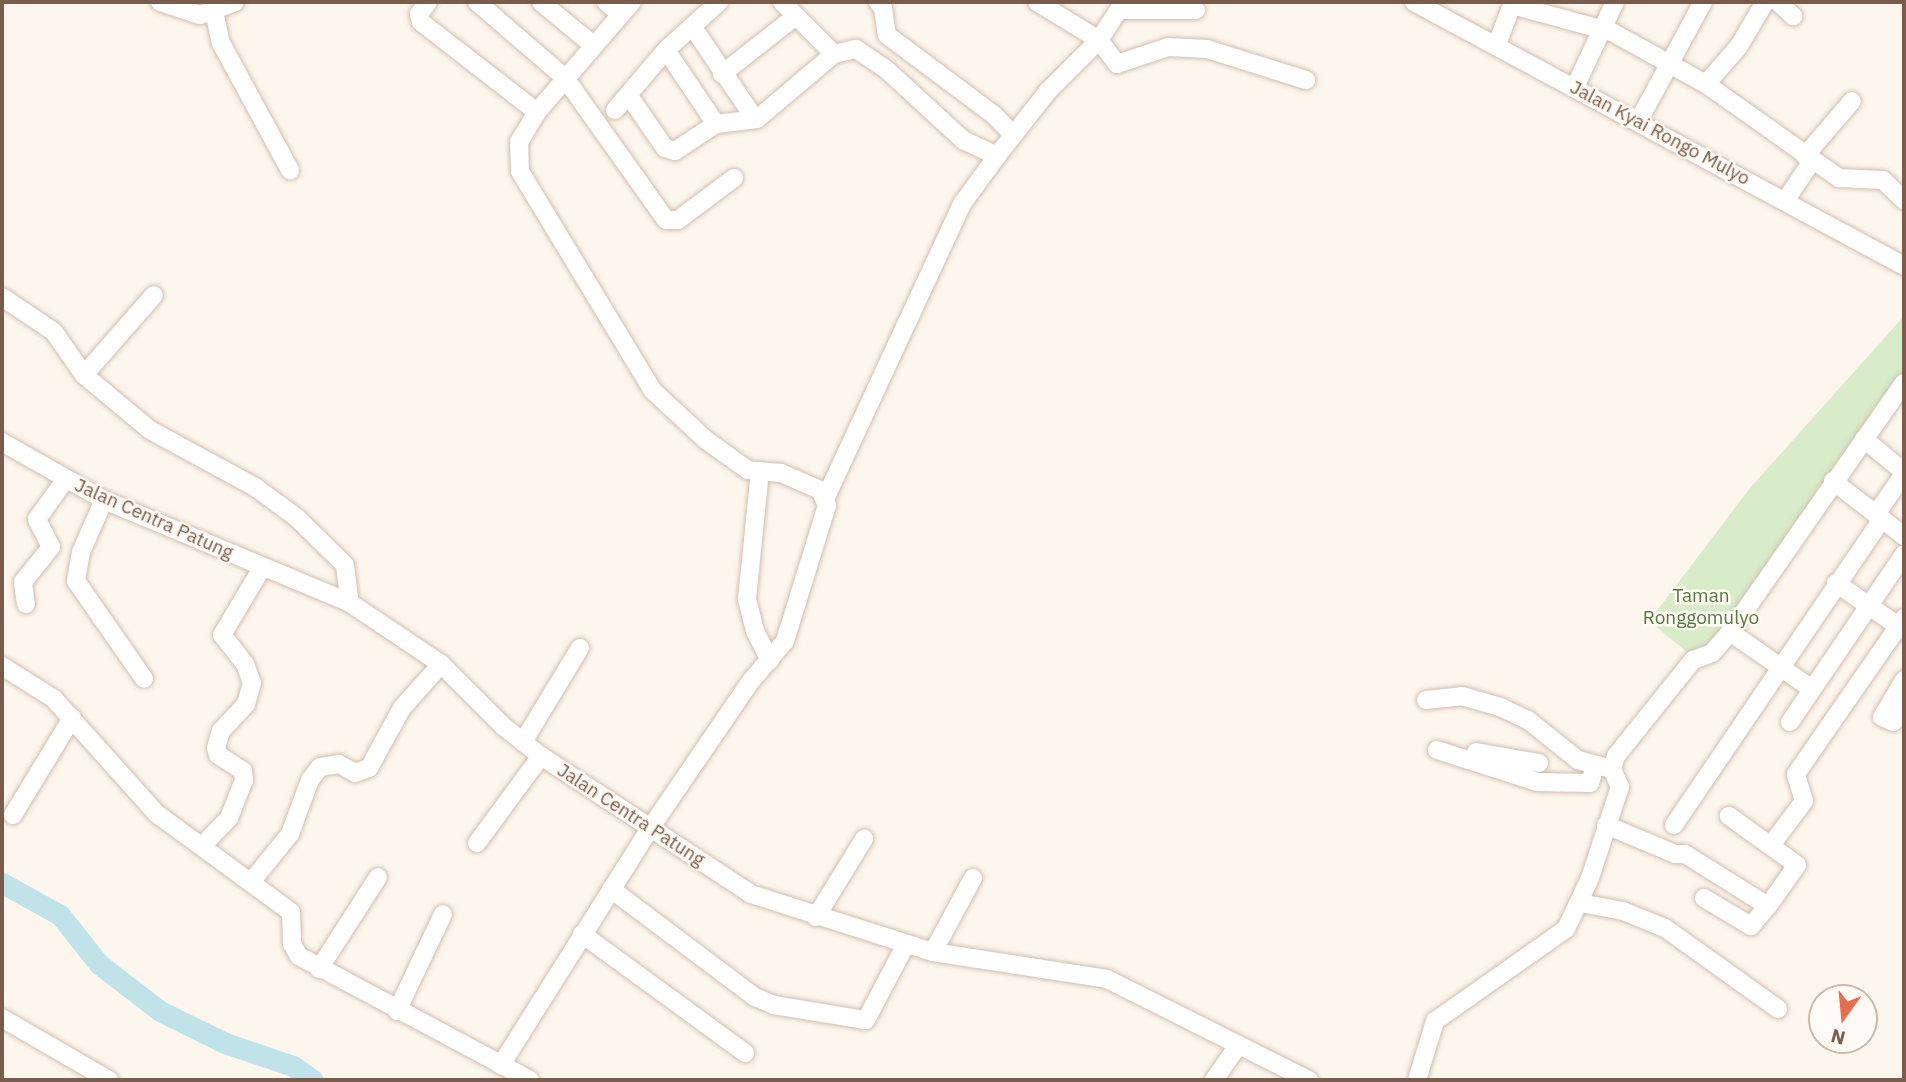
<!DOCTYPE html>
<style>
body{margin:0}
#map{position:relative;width:1906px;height:1082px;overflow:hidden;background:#fdf6ec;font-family:"IBM Plex Sans",sans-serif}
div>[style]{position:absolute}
.green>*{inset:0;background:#d8ecc9}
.river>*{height:21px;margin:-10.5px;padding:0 10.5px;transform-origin:10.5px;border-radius:10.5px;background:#bfe3e8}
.roads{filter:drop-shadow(0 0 2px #d1beb0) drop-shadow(0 0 2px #d1beb0)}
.minor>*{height:18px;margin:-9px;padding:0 9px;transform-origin:9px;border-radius:9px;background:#fff}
span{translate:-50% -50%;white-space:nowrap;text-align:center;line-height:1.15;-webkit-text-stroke:5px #fffaf3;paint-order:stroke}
.street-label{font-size:19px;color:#7a5c4d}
.park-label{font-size:19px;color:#537a41}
.frame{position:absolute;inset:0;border:4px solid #7a5c4d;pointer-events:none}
.north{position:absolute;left:1808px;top:984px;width:70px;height:70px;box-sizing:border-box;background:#fffaf3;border:2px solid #cabbb1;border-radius:50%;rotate:195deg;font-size:19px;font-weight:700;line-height:28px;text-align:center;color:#7a5c4d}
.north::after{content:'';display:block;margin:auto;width:24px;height:32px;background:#e76f51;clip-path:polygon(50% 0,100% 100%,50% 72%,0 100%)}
</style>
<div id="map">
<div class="green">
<i style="clip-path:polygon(1904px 316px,1904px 378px,1712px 649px,1692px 656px,1649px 621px,1750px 488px)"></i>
</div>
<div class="river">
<i style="left:2px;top:883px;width:66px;rotate:28.9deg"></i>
<i style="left:60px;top:915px;width:63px;rotate:51.5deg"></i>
<i style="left:99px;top:964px;width:77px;rotate:37.6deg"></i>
<i style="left:160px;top:1011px;width:72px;rotate:26.2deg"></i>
<i style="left:225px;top:1043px;width:72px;rotate:18.7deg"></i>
<i style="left:293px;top:1066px;width:24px;rotate:35deg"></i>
</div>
<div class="roads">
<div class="minor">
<i style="left:160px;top:2px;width:42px;rotate:18deg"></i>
<i style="left:200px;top:15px;width:37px;rotate:-20deg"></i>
<i style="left:428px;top:2px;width:15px;rotate:127deg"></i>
<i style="left:419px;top:14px;width:8px;rotate:76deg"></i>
<i style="left:421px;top:22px;width:147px;rotate:37.8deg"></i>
<i style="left:537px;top:112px;width:145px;rotate:-49.2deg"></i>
<i style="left:477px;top:2px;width:116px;rotate:40.8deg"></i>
<i style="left:565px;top:78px;width:174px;rotate:54.6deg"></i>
<i style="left:666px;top:220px;width:12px"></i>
<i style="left:678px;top:220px;width:70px;rotate:-36.9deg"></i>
<i style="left:541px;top:2px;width:67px;rotate:39.6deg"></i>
<i style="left:606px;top:2px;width:19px;rotate:39deg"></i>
<i style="left:782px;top:2px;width:74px;rotate:45deg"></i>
<i style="left:878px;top:2px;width:8px;rotate:50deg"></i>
<i style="left:883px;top:8px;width:27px;rotate:82deg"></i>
<i style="left:887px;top:35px;width:134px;rotate:36.8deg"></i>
<i style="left:994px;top:115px;width:28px;rotate:46deg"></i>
<i style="left:1037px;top:2px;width:73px;rotate:31.5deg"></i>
<i style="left:1099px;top:40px;width:30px;rotate:53deg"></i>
<i style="left:1117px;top:64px;width:54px;rotate:-18.4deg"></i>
<i style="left:1168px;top:47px;width:39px;rotate:3deg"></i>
<i style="left:1207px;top:49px;width:104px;rotate:17.4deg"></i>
<i style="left:1414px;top:2px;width:557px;rotate:28.31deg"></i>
<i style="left:1778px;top:2px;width:21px;rotate:43deg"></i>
<i style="left:1121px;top:10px;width:75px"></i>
<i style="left:214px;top:11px;width:33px;rotate:78deg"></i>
<i style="left:221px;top:43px;width:145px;rotate:61.5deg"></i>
<i style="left:692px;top:26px;width:112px;rotate:55.9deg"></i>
<i style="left:1497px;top:44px;width:36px;rotate:-69deg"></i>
<i style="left:1510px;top:10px;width:7px;rotate:-34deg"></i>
<i style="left:1516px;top:6px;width:99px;rotate:15.2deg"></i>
<i style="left:1612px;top:32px;width:107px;rotate:29deg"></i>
<i style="left:1706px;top:84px;width:163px;rotate:35.3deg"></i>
<i style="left:1839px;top:178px;width:44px;rotate:2.6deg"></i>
<i style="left:1883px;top:180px;width:29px;rotate:44deg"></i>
<i style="left:666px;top:50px;width:89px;rotate:56deg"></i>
<i style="left:722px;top:74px;width:94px;rotate:-38.1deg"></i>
<i style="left:1706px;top:84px;width:50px;rotate:-49deg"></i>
<i style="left:1739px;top:46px;width:51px;rotate:-59.4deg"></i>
<i style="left:1575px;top:87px;width:94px;rotate:-64.8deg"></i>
<i style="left:629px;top:96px;width:63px;rotate:55.3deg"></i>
<i style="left:665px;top:148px;width:10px;rotate:17deg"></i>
<i style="left:675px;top:151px;width:49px;rotate:-33.4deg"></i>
<i style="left:716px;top:124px;width:41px;rotate:-7deg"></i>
<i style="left:757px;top:119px;width:101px;rotate:-40.2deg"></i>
<i style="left:834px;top:54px;width:23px;rotate:-13deg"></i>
<i style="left:856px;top:49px;width:36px;rotate:34deg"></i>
<i style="left:886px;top:69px;width:105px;rotate:42.7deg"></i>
<i style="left:963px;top:140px;width:38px;rotate:25deg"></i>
<i style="left:997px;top:156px;width:83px;rotate:-51.9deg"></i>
<i style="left:1048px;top:91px;width:72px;rotate:-45deg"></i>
<i style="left:1099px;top:40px;width:45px;rotate:-56.7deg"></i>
<i style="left:615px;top:110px;width:79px;rotate:-49.6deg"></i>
<i style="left:666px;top:50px;width:72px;rotate:-42.2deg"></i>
<i style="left:1638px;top:122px;width:136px;rotate:-61.6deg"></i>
<i style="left:1805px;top:156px;width:72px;rotate:-49.5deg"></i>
<i style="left:1785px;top:201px;width:48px;rotate:-56deg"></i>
<i style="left:2px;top:297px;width:63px;rotate:33.9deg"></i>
<i style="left:54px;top:332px;width:52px;rotate:55.1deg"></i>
<i style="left:84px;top:375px;width:86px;rotate:39.8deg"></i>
<i style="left:150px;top:430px;width:119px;rotate:28.5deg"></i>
<i style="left:255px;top:487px;width:52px;rotate:36.4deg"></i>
<i style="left:297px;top:518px;width:67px;rotate:44.4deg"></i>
<i style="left:345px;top:565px;width:38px;rotate:83deg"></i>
<i style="left:84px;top:375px;width:106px;rotate:-48.8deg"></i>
<i style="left:1864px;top:439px;width:52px;rotate:39.5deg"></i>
<i style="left:2px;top:442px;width:117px;rotate:29.6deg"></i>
<i style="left:104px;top:500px;width:267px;rotate:22.7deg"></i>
<i style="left:350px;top:603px;width:110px;rotate:33.8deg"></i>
<i style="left:441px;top:664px;width:88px;rotate:45deg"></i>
<i style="left:503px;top:726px;width:48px;rotate:38.3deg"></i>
<i style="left:541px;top:756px;width:251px;rotate:33.3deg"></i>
<i style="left:751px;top:894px;width:191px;rotate:17.7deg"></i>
<i style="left:933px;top:952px;width:176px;rotate:8.8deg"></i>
<i style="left:1107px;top:979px;width:226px;rotate:26.6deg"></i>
<i style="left:760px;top:471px;width:129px;rotate:95.8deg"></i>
<i style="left:747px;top:599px;width:33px;rotate:76deg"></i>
<i style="left:755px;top:631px;width:33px;rotate:63deg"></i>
<i style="left:1833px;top:481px;width:90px;rotate:37.8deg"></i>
<i style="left:826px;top:497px;width:323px;rotate:-65.1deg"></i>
<i style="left:962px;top:204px;width:59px;rotate:-53.9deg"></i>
<i style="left:104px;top:500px;width:57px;rotate:113.9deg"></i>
<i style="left:81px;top:552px;width:29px;rotate:100deg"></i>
<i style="left:76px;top:581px;width:119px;rotate:55.2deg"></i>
<i style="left:1876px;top:514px;width:49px;rotate:-55deg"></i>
<i style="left:1836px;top:583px;width:83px;rotate:34.7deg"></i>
<i style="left:26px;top:604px;width:22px;rotate:-98deg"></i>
<i style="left:23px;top:582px;width:45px;rotate:-51.3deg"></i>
<i style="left:51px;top:547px;width:31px;rotate:-117deg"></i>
<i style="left:37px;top:519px;width:49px;rotate:-54.1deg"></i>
<i style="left:1730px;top:632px;width:100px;rotate:34.8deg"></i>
<i style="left:2px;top:666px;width:62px;rotate:32.4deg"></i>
<i style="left:54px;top:699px;width:154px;rotate:48.2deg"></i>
<i style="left:157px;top:814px;width:166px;rotate:36.2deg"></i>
<i style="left:291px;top:912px;width:32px;rotate:88deg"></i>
<i style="left:292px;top:944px;width:14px;rotate:60deg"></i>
<i style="left:299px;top:956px;width:262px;rotate:28.2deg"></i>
<i style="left:1904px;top:680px;width:43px;rotate:120.7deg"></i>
<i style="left:1882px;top:717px;width:12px;rotate:24deg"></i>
<i style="left:1893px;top:722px;width:16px;rotate:-47deg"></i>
<i style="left:1426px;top:700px;width:36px;rotate:-6deg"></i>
<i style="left:1462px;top:696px;width:40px;rotate:16deg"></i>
<i style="left:1500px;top:707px;width:31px;rotate:25deg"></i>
<i style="left:1528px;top:720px;width:64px;rotate:38.7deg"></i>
<i style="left:1578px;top:760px;width:35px;rotate:15deg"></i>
<i style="left:1790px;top:722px;width:203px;rotate:-55.8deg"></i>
<i style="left:523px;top:742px;width:110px;rotate:-58.8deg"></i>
<i style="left:1437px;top:750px;width:105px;rotate:17.7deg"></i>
<i style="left:1537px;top:782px;width:53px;rotate:1.1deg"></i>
<i style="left:1590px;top:783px;width:18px;rotate:-74deg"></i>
<i style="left:1476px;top:752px;width:64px;rotate:9.9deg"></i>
<i style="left:13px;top:815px;width:114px;rotate:-58.7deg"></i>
<i style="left:1606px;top:825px;width:75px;rotate:22.8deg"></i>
<i style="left:1675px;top:854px;width:10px"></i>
<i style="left:1685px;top:854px;width:98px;rotate:32.1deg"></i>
<i style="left:1768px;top:906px;width:50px;rotate:-54.7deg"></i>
<i style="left:1797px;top:865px;width:84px;rotate:-144.2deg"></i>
<i style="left:1674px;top:825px;width:370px;rotate:-55.8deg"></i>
<i style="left:477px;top:843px;width:108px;rotate:-53.7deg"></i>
<i style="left:1771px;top:845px;width:55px;rotate:-53.1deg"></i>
<i style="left:1804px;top:801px;width:28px;rotate:-107deg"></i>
<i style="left:1796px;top:774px;width:190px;rotate:-55.3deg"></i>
<i style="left:202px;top:846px;width:39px;rotate:-46deg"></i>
<i style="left:229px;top:818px;width:41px;rotate:-68.5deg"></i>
<i style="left:244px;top:780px;width:9px;rotate:-96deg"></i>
<i style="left:243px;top:771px;width:30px;rotate:-147deg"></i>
<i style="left:218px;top:755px;width:7px;rotate:-106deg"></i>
<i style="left:216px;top:748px;width:18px;rotate:-74deg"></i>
<i style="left:221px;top:731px;width:37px;rotate:-47deg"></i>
<i style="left:246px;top:704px;width:22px;rotate:-74deg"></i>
<i style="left:252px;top:683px;width:20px;rotate:-110deg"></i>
<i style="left:245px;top:664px;width:37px;rotate:-128deg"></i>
<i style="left:222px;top:635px;width:78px;rotate:-59.2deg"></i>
<i style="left:251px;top:882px;width:62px;rotate:-50.9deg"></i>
<i style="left:290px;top:834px;width:58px;rotate:-69.7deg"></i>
<i style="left:310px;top:780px;width:16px;rotate:-52deg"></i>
<i style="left:320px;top:767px;width:19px;rotate:-9deg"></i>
<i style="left:339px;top:764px;width:18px;rotate:29deg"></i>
<i style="left:355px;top:773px;width:15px;rotate:-20deg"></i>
<i style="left:369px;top:768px;width:68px;rotate:-61.2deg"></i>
<i style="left:402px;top:708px;width:59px;rotate:-48.4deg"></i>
<i style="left:611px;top:889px;width:180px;rotate:36.9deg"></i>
<i style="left:755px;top:997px;width:21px;rotate:23deg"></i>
<i style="left:774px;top:1005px;width:93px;rotate:9.3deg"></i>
<i style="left:866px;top:1020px;width:86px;rotate:-62.2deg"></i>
<i style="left:1704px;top:898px;width:55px;rotate:30.8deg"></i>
<i style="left:1751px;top:926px;width:26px;rotate:-50deg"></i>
<i style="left:1580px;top:903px;width:44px;rotate:10.5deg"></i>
<i style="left:1623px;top:911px;width:45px;rotate:22deg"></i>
<i style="left:1665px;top:928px;width:139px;rotate:35.6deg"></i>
<i style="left:816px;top:917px;width:92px;rotate:-58.4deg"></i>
<i style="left:582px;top:934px;width:202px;rotate:36.1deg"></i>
<i style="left:933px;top:952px;width:84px;rotate:-61.6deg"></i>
<i style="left:319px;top:969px;width:109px;rotate:-57.3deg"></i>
<i style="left:397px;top:1011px;width:107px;rotate:-64.6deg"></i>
<i style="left:2px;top:1018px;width:124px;rotate:30.1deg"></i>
<i style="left:501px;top:1065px;width:281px;rotate:-57.8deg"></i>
<i style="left:651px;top:827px;width:177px;rotate:-55.6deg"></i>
<i style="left:751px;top:681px;width:52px;rotate:-49.6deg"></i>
<i style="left:785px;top:641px;width:142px;rotate:-72.8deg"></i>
<i style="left:827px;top:505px;width:17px;rotate:-115deg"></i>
<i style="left:820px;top:490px;width:43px;rotate:-156.4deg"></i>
<i style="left:781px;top:473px;width:33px;rotate:-175deg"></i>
<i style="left:748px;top:470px;width:52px;rotate:-144.5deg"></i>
<i style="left:706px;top:440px;width:72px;rotate:-137.2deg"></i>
<i style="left:653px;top:391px;width:257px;rotate:-121.2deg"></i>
<i style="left:520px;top:171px;width:29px;rotate:-92deg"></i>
<i style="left:519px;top:142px;width:35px;rotate:-59deg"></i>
<i style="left:1214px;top:1080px;width:40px;rotate:-55.1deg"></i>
<i style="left:1417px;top:1080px;width:62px;rotate:-73deg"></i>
<i style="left:1435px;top:1021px;width:160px;rotate:-35.1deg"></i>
<i style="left:1566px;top:929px;width:56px;rotate:-64.8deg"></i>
<i style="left:1590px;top:878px;width:96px;rotate:-71.8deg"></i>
<i style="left:1620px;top:787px;width:20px;rotate:-114deg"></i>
<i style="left:1612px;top:769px;width:14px;rotate:-73deg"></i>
<i style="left:1616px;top:756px;width:123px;rotate:-51.3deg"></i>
<i style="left:1693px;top:660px;width:20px;rotate:-20deg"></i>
<i style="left:1712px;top:653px;width:28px;rotate:-49deg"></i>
<i style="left:1730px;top:632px;width:304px;rotate:-55.1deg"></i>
</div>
</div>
<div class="street-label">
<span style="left:1660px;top:133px;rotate:28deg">Jalan Kyai Rongo Mulyo</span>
<span style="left:154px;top:519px;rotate:24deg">Jalan Centra Patung</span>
<span style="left:631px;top:815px;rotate:33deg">Jalan Centra Patung</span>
</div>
<div class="park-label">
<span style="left:1701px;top:607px">Taman<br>Ronggomulyo</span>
</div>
<div class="frame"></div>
<div class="north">N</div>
</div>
